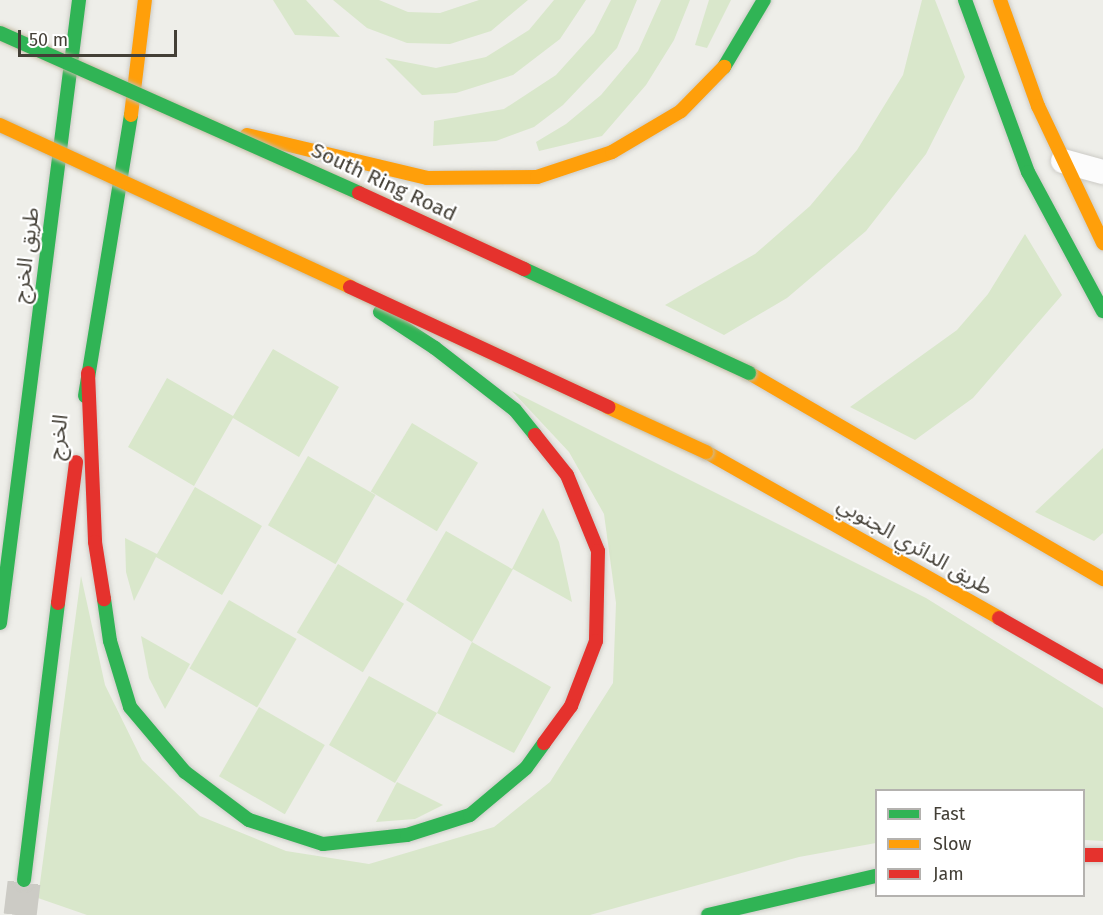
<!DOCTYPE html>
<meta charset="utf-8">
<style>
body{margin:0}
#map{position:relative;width:1103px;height:915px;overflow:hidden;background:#eeeee9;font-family:"Fira Sans","Noto Sans Arabic",sans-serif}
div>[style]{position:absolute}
.green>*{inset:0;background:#d9e7cb;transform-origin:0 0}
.highway-tunnel>*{height:33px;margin-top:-16.5px;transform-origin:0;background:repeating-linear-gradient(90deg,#cccbc5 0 33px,transparent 0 49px)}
.roads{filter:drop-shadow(0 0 2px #cccbc6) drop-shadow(0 0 2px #cccbc6)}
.street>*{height:24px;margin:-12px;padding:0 12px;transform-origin:12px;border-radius:12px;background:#fcfcfc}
.fast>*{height:14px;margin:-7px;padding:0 7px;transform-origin:7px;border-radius:7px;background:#30b455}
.slow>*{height:14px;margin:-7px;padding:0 7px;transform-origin:7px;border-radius:7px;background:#ff9f0a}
.jam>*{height:14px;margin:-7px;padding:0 7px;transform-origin:7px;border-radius:7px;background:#e5322d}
.bridges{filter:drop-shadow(0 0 2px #c4bca6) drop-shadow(0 0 2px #c4bca6)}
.fast-bridge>*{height:14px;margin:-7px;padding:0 7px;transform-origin:7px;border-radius:7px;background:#30b455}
.slow-bridge>*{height:14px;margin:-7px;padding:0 7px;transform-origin:7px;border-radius:7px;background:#ff9f0a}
.jam-bridge>*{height:14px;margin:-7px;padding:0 7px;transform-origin:7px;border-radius:7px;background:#e5322d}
span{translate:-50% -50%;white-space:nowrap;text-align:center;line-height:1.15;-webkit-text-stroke:4.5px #fff;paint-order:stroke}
.street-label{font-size:21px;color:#433f36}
.legend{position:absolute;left:875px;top:789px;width:210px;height:108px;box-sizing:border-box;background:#fff;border:2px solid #b4b2af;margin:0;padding:8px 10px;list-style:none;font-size:18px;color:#433f36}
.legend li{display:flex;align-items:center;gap:12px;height:30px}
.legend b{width:30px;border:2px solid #b4b2af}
.scale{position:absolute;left:18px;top:30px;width:159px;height:27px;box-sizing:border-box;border:3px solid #433f36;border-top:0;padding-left:8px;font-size:18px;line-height:21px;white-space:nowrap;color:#433f36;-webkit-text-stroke:4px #fff;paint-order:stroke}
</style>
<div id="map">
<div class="green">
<i style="clip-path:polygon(273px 0,306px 0,340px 37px,295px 35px)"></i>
<i style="clip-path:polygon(333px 0,379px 0,408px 12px,440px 13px,479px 0,528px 0,491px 31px,450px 44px,407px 43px,367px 28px)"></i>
<i style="clip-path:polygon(554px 0,586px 0,560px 39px,513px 75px,456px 93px,422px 95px,385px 58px,436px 68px,486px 57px,529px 30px)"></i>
<i style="clip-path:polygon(611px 0,637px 0,617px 48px,563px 105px,534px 127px,496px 141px,433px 146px,434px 121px,504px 109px,556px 75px,594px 33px)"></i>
<i style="clip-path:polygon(661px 0,690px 0,674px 40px,646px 85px,602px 136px,539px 151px,536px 142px,566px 124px,601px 95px,638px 51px)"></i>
<i style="clip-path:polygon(709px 0,731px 0,707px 48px,695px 45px)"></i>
<i style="clip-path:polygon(922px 0,935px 0,965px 77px,926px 154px,866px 231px,787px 298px,724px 335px,665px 305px,755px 254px,810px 206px,857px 150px,903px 75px)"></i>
<i style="clip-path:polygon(1025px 234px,1062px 295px,973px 398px,915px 440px,850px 407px,957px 330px,988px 294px)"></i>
<i style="clip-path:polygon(273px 349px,339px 387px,299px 457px,233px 418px,194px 486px,128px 447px,167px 378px,233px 416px)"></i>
<i style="clip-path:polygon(512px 391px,926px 598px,1103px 708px,1103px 841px,1084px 840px,1084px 790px,876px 790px,876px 843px,799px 857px,590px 915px,87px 915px,38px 898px,81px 576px,105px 685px,142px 760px,200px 816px,286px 851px,369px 864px,494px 827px,550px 782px,613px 683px,616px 603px,604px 514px,569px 452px)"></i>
<i style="left:412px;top:423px;width:77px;height:80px;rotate:31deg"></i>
<i style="clip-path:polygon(1103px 448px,1103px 533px,1094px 541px,1035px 512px)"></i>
<i style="left:308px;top:456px;width:78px;height:80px;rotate:30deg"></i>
<i style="clip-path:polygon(195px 487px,262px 526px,222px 595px,156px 557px,134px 601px,126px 572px,125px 538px,157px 554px)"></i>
<i style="clip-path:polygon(543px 508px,559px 542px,572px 602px,513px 569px,472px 642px,551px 687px,514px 753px,437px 713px,395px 783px,329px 745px,369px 676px,437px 713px,472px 642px,406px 600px,446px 531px,512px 569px)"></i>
<i style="left:338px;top:564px;width:77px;height:80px;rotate:31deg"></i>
<i style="left:229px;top:600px;width:78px;height:79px;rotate:30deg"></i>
<i style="clip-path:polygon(141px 636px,190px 664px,165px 709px,149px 678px)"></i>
<i style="left:259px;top:707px;width:76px;height:80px;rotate:30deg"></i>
<i style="clip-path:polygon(397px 782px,443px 805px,415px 819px,376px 822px)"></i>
</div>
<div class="highway-tunnel">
<i style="left:20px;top:915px;width:35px;rotate:-83deg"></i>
</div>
<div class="roads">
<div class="street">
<i style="left:1063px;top:161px;width:41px;rotate:15.4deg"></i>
</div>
<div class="fast">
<i style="left:965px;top:0;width:183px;rotate:69.9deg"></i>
<i style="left:1028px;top:172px;width:158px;rotate:61.7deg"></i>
<i style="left:724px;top:67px;width:78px;rotate:-59.2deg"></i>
<i style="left:380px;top:312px;width:66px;rotate:33.2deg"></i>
<i style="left:435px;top:348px;width:101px;rotate:37.8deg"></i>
<i style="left:515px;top:410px;width:32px;rotate:51deg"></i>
<i style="left:85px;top:396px;width:285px;rotate:-80.7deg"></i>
<i style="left:104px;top:599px;width:42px;rotate:81.9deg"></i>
<i style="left:110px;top:641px;width:69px;rotate:73.1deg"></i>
<i style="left:130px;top:707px;width:85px;rotate:49.8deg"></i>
<i style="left:185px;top:772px;width:80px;rotate:36.9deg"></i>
<i style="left:249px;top:820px;width:78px;rotate:18deg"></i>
<i style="left:323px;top:844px;width:84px;rotate:-6.1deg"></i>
<i style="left:407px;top:835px;width:66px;rotate:-17.6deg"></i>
<i style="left:470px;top:815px;width:73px;rotate:-40deg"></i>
<i style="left:526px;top:768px;width:31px;rotate:-54deg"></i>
<i style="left:0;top:623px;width:628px;rotate:-82.77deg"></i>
<i style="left:24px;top:880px;width:279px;rotate:-83deg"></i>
<i style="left:708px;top:915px;width:172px;rotate:-13.1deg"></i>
</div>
<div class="slow">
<i style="left:1000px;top:0;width:113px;rotate:70.3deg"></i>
<i style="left:1038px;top:106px;width:152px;rotate:64.6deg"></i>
<i style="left:131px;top:115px;width:116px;rotate:-83.1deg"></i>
<i style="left:247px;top:135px;width:185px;rotate:13.4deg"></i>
<i style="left:427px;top:178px;width:110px;rotate:-0.5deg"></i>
<i style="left:537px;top:177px;width:79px;rotate:-18.4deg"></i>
<i style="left:612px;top:152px;width:80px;rotate:-30.7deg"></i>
<i style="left:681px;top:111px;width:62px;rotate:-45.7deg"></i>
<i style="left:749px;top:373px;width:410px;rotate:30.2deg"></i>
<i style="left:706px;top:452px;width:337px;rotate:29.5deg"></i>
</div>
<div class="jam">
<i style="left:88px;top:373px;width:169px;rotate:87.6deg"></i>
<i style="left:95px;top:542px;width:58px;rotate:81deg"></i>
<i style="left:535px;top:435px;width:51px;rotate:51.3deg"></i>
<i style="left:567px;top:475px;width:82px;rotate:67.8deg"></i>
<i style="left:598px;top:551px;width:90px;rotate:91.3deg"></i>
<i style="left:596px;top:641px;width:70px;rotate:111deg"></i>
<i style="left:571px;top:706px;width:46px;rotate:126.1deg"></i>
<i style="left:58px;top:603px;width:142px;rotate:-82.7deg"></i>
<i style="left:999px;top:618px;width:120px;rotate:29.6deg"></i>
<i style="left:1084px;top:855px;width:19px"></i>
</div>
</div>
<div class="bridges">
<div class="fast-bridge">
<i style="left:0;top:33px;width:393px;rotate:24deg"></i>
<i style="left:524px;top:269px;width:248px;rotate:24.8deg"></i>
</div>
<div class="slow-bridge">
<i style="left:0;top:125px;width:386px;rotate:24.8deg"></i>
<i style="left:608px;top:407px;width:108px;rotate:24.7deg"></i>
</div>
<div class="jam-bridge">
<i style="left:359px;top:193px;width:182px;rotate:24.7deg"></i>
<i style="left:350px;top:287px;width:285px;rotate:24.9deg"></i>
</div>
</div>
<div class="street-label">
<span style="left:384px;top:182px;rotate:25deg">South Ring Road</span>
<span style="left:26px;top:255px;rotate:-83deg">طريق الخرج</span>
<span style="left:58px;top:437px;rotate:-83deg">الخرج</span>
<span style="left:915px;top:546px;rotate:30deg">طريق الدائري الجنوبي</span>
</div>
<ul class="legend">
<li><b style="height:8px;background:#30b455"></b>Fast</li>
<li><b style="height:8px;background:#ff9f0a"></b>Slow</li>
<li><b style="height:8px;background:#e5322d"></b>Jam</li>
</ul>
<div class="scale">50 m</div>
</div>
